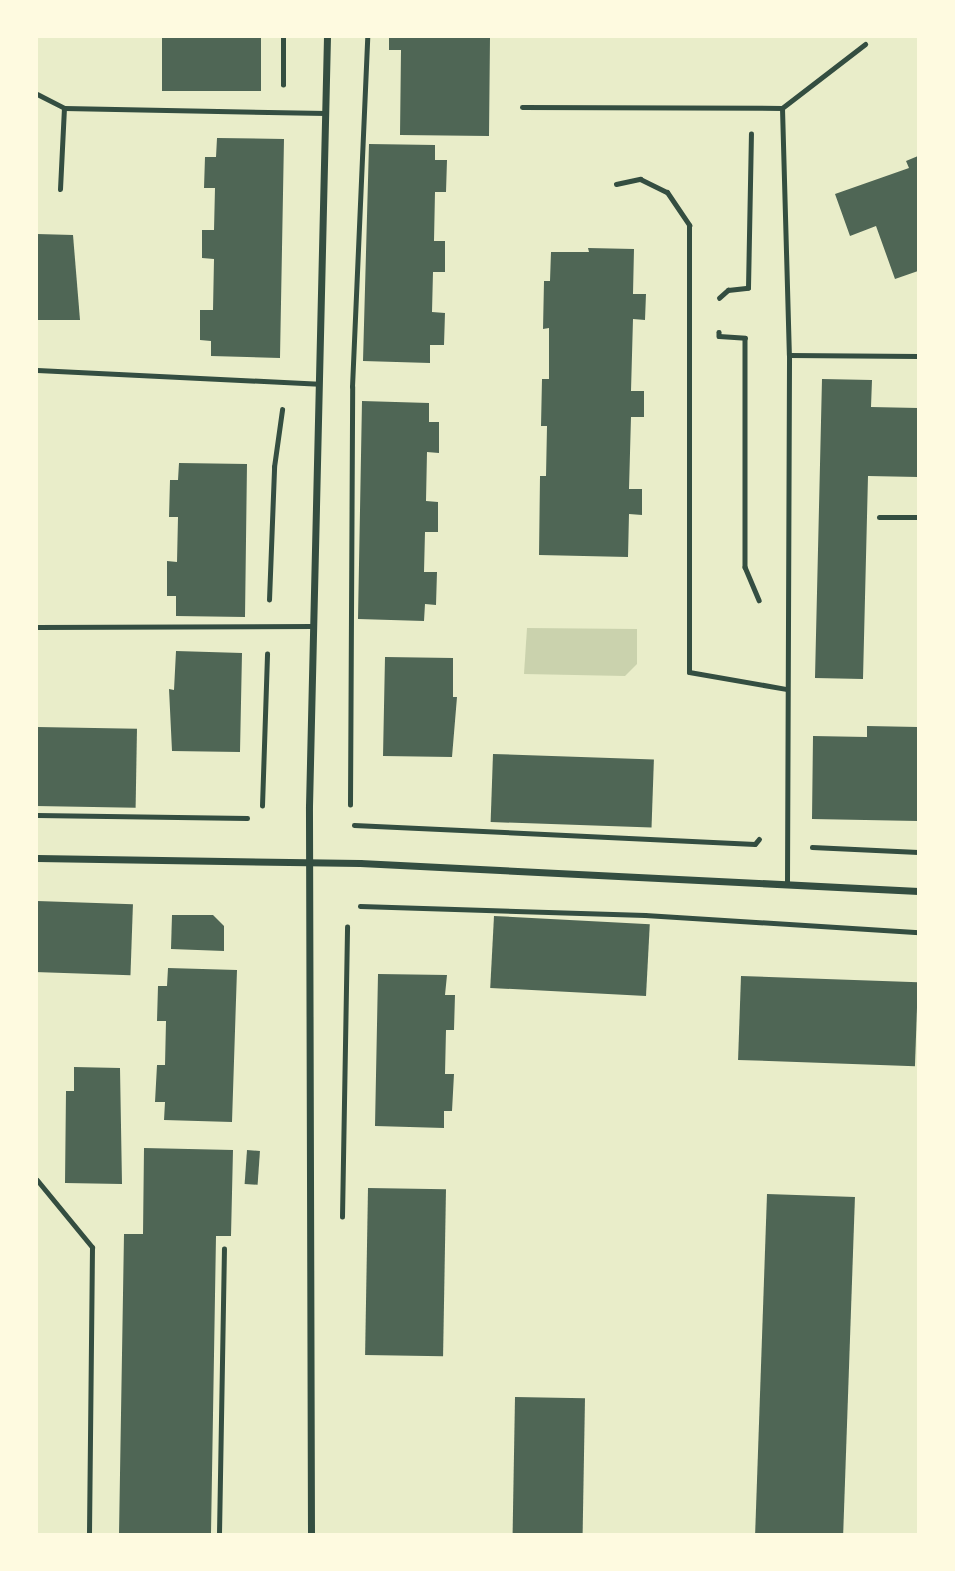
<!DOCTYPE html>
<style>
body{margin:0}
#map{position:relative;width:955px;height:1571px;overflow:hidden;background:#e9edc9;font-family:"Times New Roman",serif}
div>[style]{position:absolute}
.green>*{inset:0;background:#cad2ad}
.building>*{inset:0;background:#4f6655;transform-origin:0 0}
.path>*{height:4.5px;margin:-2.25px;padding:0 2.25px;transform-origin:2.25px;border-radius:2.25px;background:#344e41}
.service>*{height:5px;margin:-2.5px;padding:0 2.5px;transform-origin:2.5px;border-radius:2.5px;background:#344e41}
.minor>*{height:7px;margin:-3.5px;padding:0 3.5px;transform-origin:3.5px;border-radius:3.5px;background:#344e41}
span{translate:-50% -50%;white-space:nowrap;text-align:center;line-height:1.15;-webkit-text-stroke:6px #fefae0;paint-order:stroke}
.frame{position:absolute;inset:0;border:38px solid #fefae0;pointer-events:none}
</style>
<div id="map">
<div class="green">
<i style="clip-path:polygon(527px 628px,637px 629px,637px 664px,625px 676px,524px 674px)"></i>
</div>
<div class="building">
<i style="left:162px;top:37px;width:99px;height:54px"></i>
<i style="clip-path:polygon(389px 37px,490px 37px,489px 136px,400px 135px,401px 50px,389px 50px)"></i>
<i style="clip-path:polygon(217px 138px,284px 139px,280px 358px,211px 356px,211px 341px,200px 340px,200px 310px,213px 310px,214px 259px,202px 258px,202px 230px,214px 230px,215px 188px,204px 188px,205px 157px,216px 157px)"></i>
<i style="clip-path:polygon(369px 144px,435px 145px,435px 160px,447px 160px,446px 192px,435px 192px,434px 241px,445px 241px,445px 272px,433px 272px,432px 312px,445px 313px,444px 345px,430px 345px,430px 363px,363px 361px)"></i>
<i style="clip-path:polygon(918px 156px,918px 271px,895px 279px,876px 226px,850px 236px,835px 194px,909px 168px,906px 161px)"></i>
<i style="clip-path:polygon(37px 234px,73px 235px,80px 320px,37px 320px)"></i>
<i style="clip-path:polygon(588px 248px,634px 249px,633px 294px,646px 294px,645px 320px,633px 319px,631px 391px,644px 391px,644px 417px,631px 417px,629px 489px,642px 489px,642px 515px,629px 514px,628px 557px,539px 555px,540px 476px,546px 476px,547px 426px,541px 426px,542px 379px,549px 379px,549px 328px,543px 329px,544px 281px,550px 281px,551px 252px,589px 252px)"></i>
<i style="clip-path:polygon(822px 379px,872px 380px,871px 407px,918px 408px,918px 477px,868px 476px,863px 679px,815px 678px)"></i>
<i style="clip-path:polygon(362px 401px,429px 403px,429px 422px,439px 422px,439px 453px,427px 452px,426px 501px,438px 502px,438px 532px,425px 532px,424px 572px,437px 572px,436px 605px,425px 604px,424px 621px,358px 619px)"></i>
<i style="clip-path:polygon(179px 463px,247px 464px,245px 617px,176px 616px,176px 596px,167px 596px,167px 561px,177px 562px,178px 517px,169px 517px,170px 480px,178px 480px)"></i>
<i style="clip-path:polygon(176px 651px,242px 653px,240px 752px,172px 751px,169px 689px,174px 690px)"></i>
<i style="clip-path:polygon(385px 657px,453px 658px,453px 697px,457px 697px,452px 757px,383px 756px)"></i>
<i style="clip-path:polygon(867px 726px,918px 727px,918px 821px,812px 819px,813px 736px,867px 737px)"></i>
<i style="left:37px;top:727px;width:100px;height:79px;rotate:1deg"></i>
<i style="left:493px;top:754px;width:161px;height:68px;rotate:2deg"></i>
<i style="left:37px;top:901px;width:96px;height:71px;rotate:2deg"></i>
<i style="clip-path:polygon(172px 915px,213px 915px,224px 926px,224px 951px,171px 949px)"></i>
<i style="left:494px;top:916px;width:156px;height:72px;rotate:3deg"></i>
<i style="clip-path:polygon(168px 968px,237px 970px,232px 1122px,164px 1120px,165px 1102px,155px 1102px,157px 1065px,165px 1065px,166px 1021px,157px 1021px,158px 986px,167px 986px)"></i>
<i style="clip-path:polygon(378px 974px,447px 975px,445px 995px,455px 995px,454px 1030px,446px 1030px,445px 1074px,454px 1074px,452px 1111px,444px 1111px,444px 1128px,375px 1126px)"></i>
<i style="left:741px;top:976px;width:177px;height:84px;rotate:2deg"></i>
<i style="clip-path:polygon(74px 1067px,120px 1068px,122px 1184px,65px 1183px,66px 1091px,74px 1091px)"></i>
<i style="clip-path:polygon(144px 1148px,233px 1150px,231px 1236px,216px 1236px,211px 1534px,119px 1534px,124px 1234px,143px 1234px)"></i>
<i style="left:247px;top:1150px;width:13px;height:34px;rotate:4deg"></i>
<i style="left:368px;top:1188px;width:78px;height:167px;rotate:1deg"></i>
<i style="left:767px;top:1194px;width:88px;height:340px;rotate:2deg"></i>
<i style="left:515px;top:1397px;width:70px;height:137px;rotate:1deg"></i>
</div>
<div class="path">
<i style="left:283px;top:85px;width:48px;rotate:-90deg"></i>
<i style="left:719px;top:298px;width:12px;rotate:-42deg"></i>
<i style="left:728px;top:290px;width:20px;rotate:-6deg"></i>
<i style="left:748px;top:288px;width:154px;rotate:-88.9deg"></i>
<i style="left:719px;top:332px;width:4px;rotate:90deg"></i>
<i style="left:719px;top:336px;width:26px;rotate:4deg"></i>
<i style="left:745px;top:338px;width:229px;rotate:90deg"></i>
<i style="left:745px;top:567px;width:36px;rotate:67deg"></i>
<i style="left:269px;top:600px;width:133px;rotate:-87.8deg"></i>
<i style="left:274px;top:467px;width:58px;rotate:-82deg"></i>
<i style="left:350px;top:805px;width:418px;rotate:-89.7deg"></i>
<i style="left:352px;top:387px;width:350px;rotate:-87.5deg"></i>
<i style="left:262px;top:806px;width:152px;rotate:-88.1deg"></i>
<i style="left:37px;top:815px;width:210px;rotate:0.8deg"></i>
<i style="left:354px;top:825px;width:401px;rotate:2.7deg"></i>
<i style="left:755px;top:844px;width:6px;rotate:-51deg"></i>
<i style="left:812px;top:847px;width:106px;rotate:2.7deg"></i>
<i style="left:360px;top:906px;width:285px;rotate:1.8deg"></i>
<i style="left:645px;top:915px;width:274px;rotate:3.6deg"></i>
<i style="left:342px;top:1217px;width:290px;rotate:-89deg"></i>
<i style="left:219px;top:1534px;width:285px;rotate:-89deg"></i>
</div>
<div class="service">
<i style="left:37px;top:94px;width:30px;rotate:27deg"></i>
<i style="left:64px;top:108px;width:262px;rotate:1.1deg"></i>
<i style="left:522px;top:107px;width:260px;rotate:0.2deg"></i>
<i style="left:782px;top:108px;width:247px;rotate:88.4deg"></i>
<i style="left:782px;top:108px;width:105px;rotate:-37.6deg"></i>
<i style="left:616px;top:184px;width:25px;rotate:-12deg"></i>
<i style="left:640px;top:179px;width:30px;rotate:26deg"></i>
<i style="left:667px;top:192px;width:40px;rotate:56deg"></i>
<i style="left:689px;top:225px;width:447px;rotate:90deg"></i>
<i style="left:689px;top:672px;width:98px;rotate:9.9deg"></i>
<i style="left:60px;top:189px;width:81px;rotate:-87.2deg"></i>
<i style="left:37px;top:370px;width:282px;rotate:2.8deg"></i>
<i style="left:879px;top:517px;width:39px"></i>
<i style="left:37px;top:627px;width:276px;rotate:-0.2deg"></i>
<i style="left:787px;top:884px;width:529px;rotate:-89.78deg"></i>
<i style="left:789px;top:355px;width:129px;rotate:0.4deg"></i>
<i style="left:37px;top:1180px;width:87px;rotate:50.6deg"></i>
<i style="left:92px;top:1247px;width:287px;rotate:90.6deg"></i>
</div>
<div class="minor">
<i style="left:37px;top:858px;width:323px;rotate:0.9deg"></i>
<i style="left:360px;top:863px;width:559px;rotate:2.87deg"></i>
<i style="left:311px;top:1534px;width:728px;rotate:-90.16deg"></i>
<i style="left:309px;top:806px;width:769px;rotate:-88.66deg"></i>
</div>
<div class="frame"></div>
</div>
